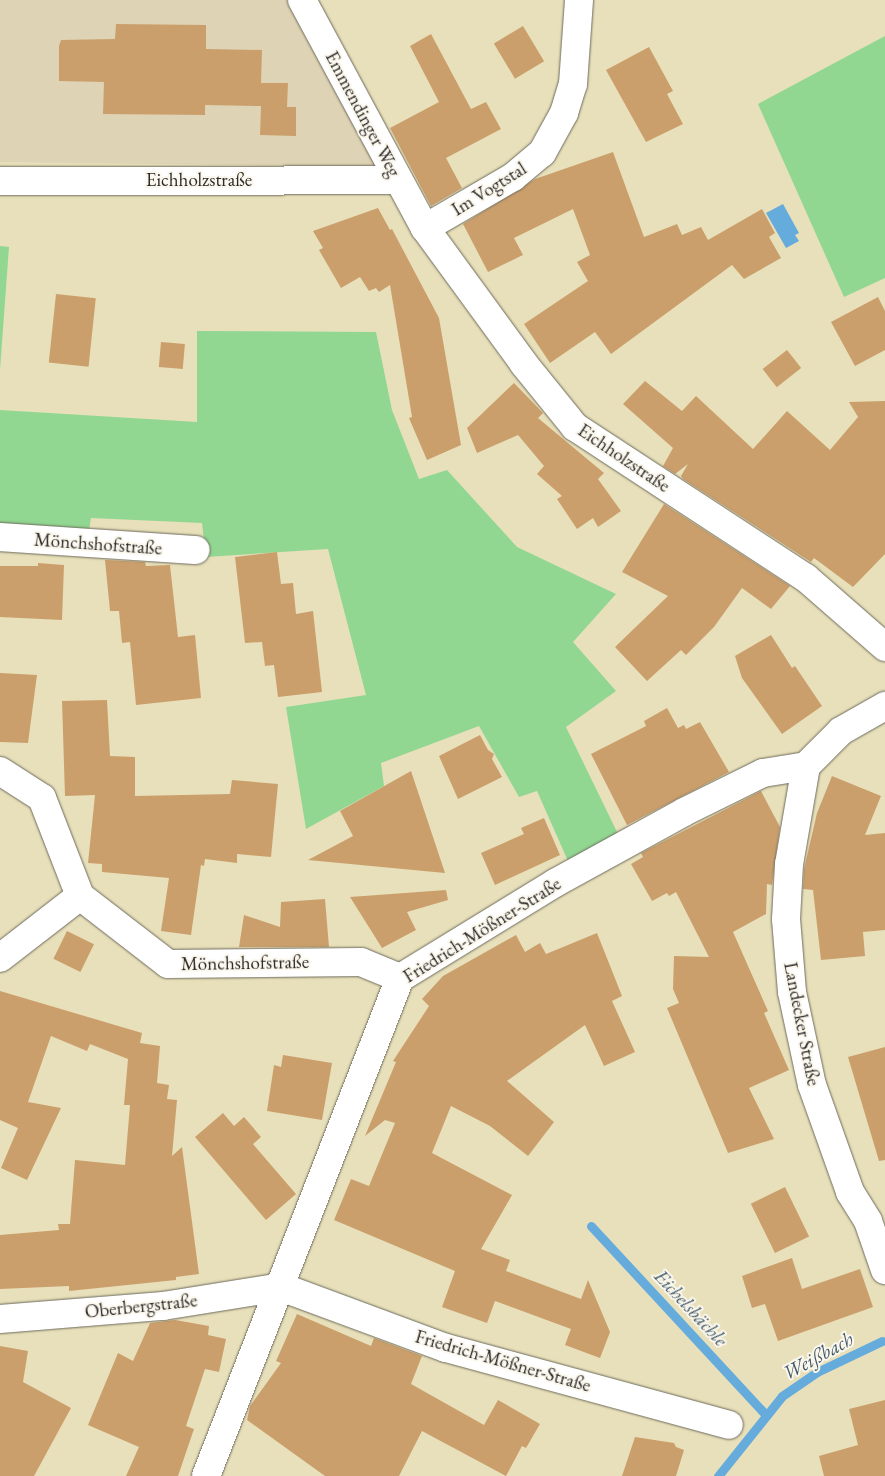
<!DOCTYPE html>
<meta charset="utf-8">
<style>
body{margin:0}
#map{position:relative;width:885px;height:1476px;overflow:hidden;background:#e8e0ba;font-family:"EB Garamond",serif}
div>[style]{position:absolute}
.built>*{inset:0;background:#ded3b4}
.green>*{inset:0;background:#91d791}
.water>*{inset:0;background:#65abdb}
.stream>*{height:9px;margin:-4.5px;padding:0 4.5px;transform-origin:4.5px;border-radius:4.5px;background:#65abdb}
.building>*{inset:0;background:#cb9f6c;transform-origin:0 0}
.roads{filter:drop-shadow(0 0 1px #6d6a5d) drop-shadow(0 0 1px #6d6a5d)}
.minor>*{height:28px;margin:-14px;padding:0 14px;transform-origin:14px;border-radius:14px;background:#fff}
span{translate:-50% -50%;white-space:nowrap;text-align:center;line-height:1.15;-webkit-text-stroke:4px #fbf7ec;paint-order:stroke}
.street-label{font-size:19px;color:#2b2b2b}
.water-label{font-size:20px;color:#3f5869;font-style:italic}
</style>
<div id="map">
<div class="built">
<i style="clip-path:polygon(0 0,294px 0,384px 167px,0 162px)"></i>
</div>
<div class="green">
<i style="clip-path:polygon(885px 36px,885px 278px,844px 297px,758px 104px)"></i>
<i style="clip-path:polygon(0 246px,9px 247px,0 370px)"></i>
<i style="clip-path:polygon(197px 331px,376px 332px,392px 410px,419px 479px,447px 470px,517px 547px,616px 594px,573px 642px,616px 691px,566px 727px,619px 836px,568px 861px,537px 791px,519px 797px,479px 726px,381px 763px,384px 786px,306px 829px,286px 707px,366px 695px,328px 549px,206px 557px,202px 523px,91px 518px,88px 537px,0 529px,0 410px,197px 422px)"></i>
</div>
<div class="water">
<i style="clip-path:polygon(783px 204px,799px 233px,795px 235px,799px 241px,786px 248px,766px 213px)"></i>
</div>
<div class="stream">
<i style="left:591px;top:1226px;width:256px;rotate:47.2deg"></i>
<i style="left:718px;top:1476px;width:102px;rotate:-51.3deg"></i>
<i style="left:782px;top:1396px;width:42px;rotate:-34.4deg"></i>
<i style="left:817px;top:1372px;width:72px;rotate:-25.5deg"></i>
</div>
<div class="building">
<i style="clip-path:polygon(116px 24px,206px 25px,206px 49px,262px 50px,261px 83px,288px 83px,287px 107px,296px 107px,296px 136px,260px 135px,261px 106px,205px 105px,205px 115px,103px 114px,104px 82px,59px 81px,59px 46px,61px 40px,115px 39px)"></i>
<i style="left:523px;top:26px;width:41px;height:34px;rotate:59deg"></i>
<i style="clip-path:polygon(431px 34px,471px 109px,486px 102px,501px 129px,446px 158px,462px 188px,431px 206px,390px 128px,439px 102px,410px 46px)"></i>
<i style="clip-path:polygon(649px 47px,673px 91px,667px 94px,683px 124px,646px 142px,606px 70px)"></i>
<i style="clip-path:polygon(613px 152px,644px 237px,677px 224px,682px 235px,701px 227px,708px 240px,762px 209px,775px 233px,769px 237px,781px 258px,744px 279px,732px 265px,611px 354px,595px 332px,550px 363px,524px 324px,588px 281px,577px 262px,590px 255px,573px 209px,514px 238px,523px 255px,488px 272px,463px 224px,535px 179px)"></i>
<i style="clip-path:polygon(378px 208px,390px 230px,392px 229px,439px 318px,461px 445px,427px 460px,409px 418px,412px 417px,390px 285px,379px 292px,376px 288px,369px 291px,360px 277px,341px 288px,319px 250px,323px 248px,313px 231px)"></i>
<i style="left:56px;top:294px;width:40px;height:69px;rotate:6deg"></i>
<i style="clip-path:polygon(878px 297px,885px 311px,885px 350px,855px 366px,831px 322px)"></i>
<i style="left:161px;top:342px;width:24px;height:25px;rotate:5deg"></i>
<i style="left:787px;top:350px;width:23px;height:31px;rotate:52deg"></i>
<i style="clip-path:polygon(645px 381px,682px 411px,696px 396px,753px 449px,787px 411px,830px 450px,858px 417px,849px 402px,885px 401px,885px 554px,853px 587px,814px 558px,811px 562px,683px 479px,681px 476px,688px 464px,675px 474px,663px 466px,673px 448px,623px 404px)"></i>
<i style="clip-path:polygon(514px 383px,543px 413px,538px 418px,604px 473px,598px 479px,621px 511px,598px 527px,593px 518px,577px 529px,557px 499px,562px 496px,537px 474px,544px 466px,518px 435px,477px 453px,467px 428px)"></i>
<i style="clip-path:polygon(664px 504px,790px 586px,771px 609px,742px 588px,714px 627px,686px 655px,681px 650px,647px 681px,615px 647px,668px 596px,622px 572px)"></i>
<i style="clip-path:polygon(277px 552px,281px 584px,293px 583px,296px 614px,313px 611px,322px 692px,278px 697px,274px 665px,265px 666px,262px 642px,245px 643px,235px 557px)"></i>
<i style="clip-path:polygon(105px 560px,145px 562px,146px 566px,170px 565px,178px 637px,195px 635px,201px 698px,136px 705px,130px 642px,122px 643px,119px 611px,110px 611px)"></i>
<i style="clip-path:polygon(38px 563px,64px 565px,62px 620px,0 617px,0 566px,38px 566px)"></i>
<i style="clip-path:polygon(771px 635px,792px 668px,795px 666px,822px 706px,782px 734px,742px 678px,735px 656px)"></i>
<i style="clip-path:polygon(0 673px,37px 675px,28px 743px,0 742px)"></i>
<i style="clip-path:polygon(107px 700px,110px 756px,135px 757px,135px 796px,230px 794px,232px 780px,278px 784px,271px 857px,237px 854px,237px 863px,205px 859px,204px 866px,201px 865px,191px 935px,161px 931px,169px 878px,102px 872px,102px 864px,88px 863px,95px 795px,65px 796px,62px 701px)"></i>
<i style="clip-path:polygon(667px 708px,678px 728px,684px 725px,686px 729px,700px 722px,729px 772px,627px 825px,591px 754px,646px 726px,644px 721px)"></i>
<i style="clip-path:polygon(480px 735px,488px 750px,494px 754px,492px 759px,502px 777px,458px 799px,439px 756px)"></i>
<i style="clip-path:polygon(411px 771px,445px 873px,308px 860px,353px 836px,340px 811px)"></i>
<i style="clip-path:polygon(832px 776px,881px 796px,865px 835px,885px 833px,885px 930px,863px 932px,865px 956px,821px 960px,813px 890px,803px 889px,804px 869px,817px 813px)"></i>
<i style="clip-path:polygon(761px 791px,780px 827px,772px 885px,767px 884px,766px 914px,733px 932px,768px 1011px,764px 1013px,789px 1070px,749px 1088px,774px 1139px,728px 1153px,667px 1008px,679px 1003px,673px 989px,674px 956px,709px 957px,676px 892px,669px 896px,667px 893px,652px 901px,631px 864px,643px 857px,641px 853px)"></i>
<i style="clip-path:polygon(544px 818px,560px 855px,495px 885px,481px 853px,524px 834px,521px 828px)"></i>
<i style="clip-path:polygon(446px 890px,448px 900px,407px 912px,416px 930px,382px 948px,350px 897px)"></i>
<i style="clip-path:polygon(325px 899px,329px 947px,239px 947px,244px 915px,280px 927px,281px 902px)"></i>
<i style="left:67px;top:931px;width:30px;height:31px;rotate:26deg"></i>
<i style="clip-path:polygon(597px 933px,622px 996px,612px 1001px,635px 1052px,604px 1066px,585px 1025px,507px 1081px,554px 1122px,528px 1156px,490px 1126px,451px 1106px,432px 1153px,512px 1195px,481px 1249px,510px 1260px,506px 1271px,581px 1299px,588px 1280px,610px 1332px,600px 1358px,565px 1345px,571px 1329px,495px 1301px,487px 1323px,442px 1307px,455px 1271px,334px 1220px,351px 1179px,369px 1186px,395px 1123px,385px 1120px,365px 1136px,396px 1062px,393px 1061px,429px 1006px,422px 999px,443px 976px,516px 935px,525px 952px,540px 943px,546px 954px)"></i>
<i style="clip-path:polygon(0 991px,142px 1033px,140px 1043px,160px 1046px,157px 1083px,169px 1085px,167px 1099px,177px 1100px,172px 1156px,182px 1147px,199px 1274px,176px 1277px,176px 1280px,69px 1291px,69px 1286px,0 1289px,0 1235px,59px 1230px,58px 1224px,70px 1224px,75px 1160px,125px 1165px,130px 1105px,124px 1105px,128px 1059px,90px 1044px,87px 1051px,51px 1036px,28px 1102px,61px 1108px,27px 1180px,1px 1168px,18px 1128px,0 1120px)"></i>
<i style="clip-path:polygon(885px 1047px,885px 1160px,879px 1161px,848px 1057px)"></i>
<i style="clip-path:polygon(283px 1055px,332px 1063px,322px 1120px,267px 1111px,274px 1065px,281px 1067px)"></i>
<i style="clip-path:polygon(223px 1113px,234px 1126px,244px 1117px,261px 1137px,253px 1144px,296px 1194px,266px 1220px,195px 1137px)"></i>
<i style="left:785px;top:1187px;width:55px;height:38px;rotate:64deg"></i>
<i style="clip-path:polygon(792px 1258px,802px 1289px,860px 1269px,873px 1307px,778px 1341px,765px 1304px,752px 1308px,742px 1276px)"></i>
<i style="clip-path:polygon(297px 1314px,371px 1346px,374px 1338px,422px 1356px,411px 1384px,484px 1425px,498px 1400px,540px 1424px,526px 1448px,522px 1446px,506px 1476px,422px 1431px,399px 1476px,325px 1476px,247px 1420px,250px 1406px,281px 1363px,276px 1361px)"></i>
<i style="clip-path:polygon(175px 1320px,209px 1326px,208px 1335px,226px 1339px,219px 1372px,205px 1369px,186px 1426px,194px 1429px,178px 1476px,126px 1476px,139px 1447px,88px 1425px,118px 1353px,133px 1361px,150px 1323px)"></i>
<i style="clip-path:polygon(0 1346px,28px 1351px,23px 1382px,71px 1408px,34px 1476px,0 1476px)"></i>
<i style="clip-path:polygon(885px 1400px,885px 1476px,824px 1476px,819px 1456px,858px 1445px,849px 1409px)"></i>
<i style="clip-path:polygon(635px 1437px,674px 1443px,676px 1447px,684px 1450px,676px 1476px,622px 1476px)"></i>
</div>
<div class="roads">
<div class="minor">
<i style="left:302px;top:0;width:259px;rotate:61.7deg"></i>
<i style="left:425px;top:228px;width:168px;rotate:53.9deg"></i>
<i style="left:524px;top:364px;width:81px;rotate:51deg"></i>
<i style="left:575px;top:427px;width:276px;rotate:33.2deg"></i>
<i style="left:806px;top:578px;width:105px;rotate:41.1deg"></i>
<i style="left:0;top:181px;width:397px;rotate:-0.1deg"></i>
<i style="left:425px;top:228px;width:102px;rotate:-30.1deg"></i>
<i style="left:513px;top:177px;width:38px;rotate:-40deg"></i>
<i style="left:542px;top:153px;width:46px;rotate:-61.2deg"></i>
<i style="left:564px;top:113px;width:30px;rotate:-73deg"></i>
<i style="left:573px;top:84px;width:84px;rotate:-85.9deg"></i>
<i style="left:0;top:537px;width:196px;rotate:3.8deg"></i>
<i style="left:806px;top:766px;width:99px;rotate:99.8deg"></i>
<i style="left:789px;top:864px;width:55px;rotate:93.1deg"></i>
<i style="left:786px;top:919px;width:73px;rotate:85.3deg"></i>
<i style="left:792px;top:992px;width:95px;rotate:77.9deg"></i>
<i style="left:812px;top:1085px;width:114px;rotate:70.4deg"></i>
<i style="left:850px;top:1192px;width:34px;rotate:58deg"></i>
<i style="left:868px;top:1221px;width:52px;rotate:70.9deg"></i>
<i style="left:806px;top:766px;width:49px;rotate:-45deg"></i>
<i style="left:841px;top:731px;width:51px;rotate:-29.6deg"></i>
<i style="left:0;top:771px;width:50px;rotate:32.7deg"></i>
<i style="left:42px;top:798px;width:105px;rotate:68.8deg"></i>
<i style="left:80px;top:896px;width:111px;rotate:37.7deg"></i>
<i style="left:168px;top:964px;width:193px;rotate:-0.6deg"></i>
<i style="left:361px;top:962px;width:42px;rotate:22.3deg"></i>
<i style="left:0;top:958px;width:101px;rotate:-37.8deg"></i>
<i style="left:0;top:1319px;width:164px;rotate:-4.6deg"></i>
<i style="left:163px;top:1306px;width:120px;rotate:-9.1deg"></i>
<i style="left:281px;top:1287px;width:176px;rotate:20.3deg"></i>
<i style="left:446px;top:1348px;width:293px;rotate:15.2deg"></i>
<i style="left:206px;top:1476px;width:534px;rotate:-68.72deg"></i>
<i style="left:400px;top:978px;width:182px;rotate:-31.5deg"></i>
<i style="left:555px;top:883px;width:147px;rotate:-28.8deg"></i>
<i style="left:684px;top:812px;width:88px;rotate:-26.3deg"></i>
<i style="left:763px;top:773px;width:44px;rotate:-9.2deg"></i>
</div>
</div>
<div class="street-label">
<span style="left:363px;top:114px;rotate:62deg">Emmendinger Weg</span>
<span style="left:199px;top:180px">Eichholzstraße</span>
<span style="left:489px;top:189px;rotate:-32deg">Im Vogtstal</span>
<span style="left:624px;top:458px;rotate:34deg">Eichholzstraße</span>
<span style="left:98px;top:544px;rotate:4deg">Mönchshofstraße</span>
<span style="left:482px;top:930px;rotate:-32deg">Friedrich-Mößner-Straße</span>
<span style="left:245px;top:963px;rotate:-1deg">Mönchshofstraße</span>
<span style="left:802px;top:1024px;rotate:79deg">Landecker Straße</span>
<span style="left:141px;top:1306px;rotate:-6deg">Oberbergstraße</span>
<span style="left:503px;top:1361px;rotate:16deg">Friedrich-Mößner-Straße</span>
</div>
<div class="water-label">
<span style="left:691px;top:1308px;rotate:47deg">Eichelsbächle</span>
<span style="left:818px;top:1356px;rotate:-29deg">Weißbach</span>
</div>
</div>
